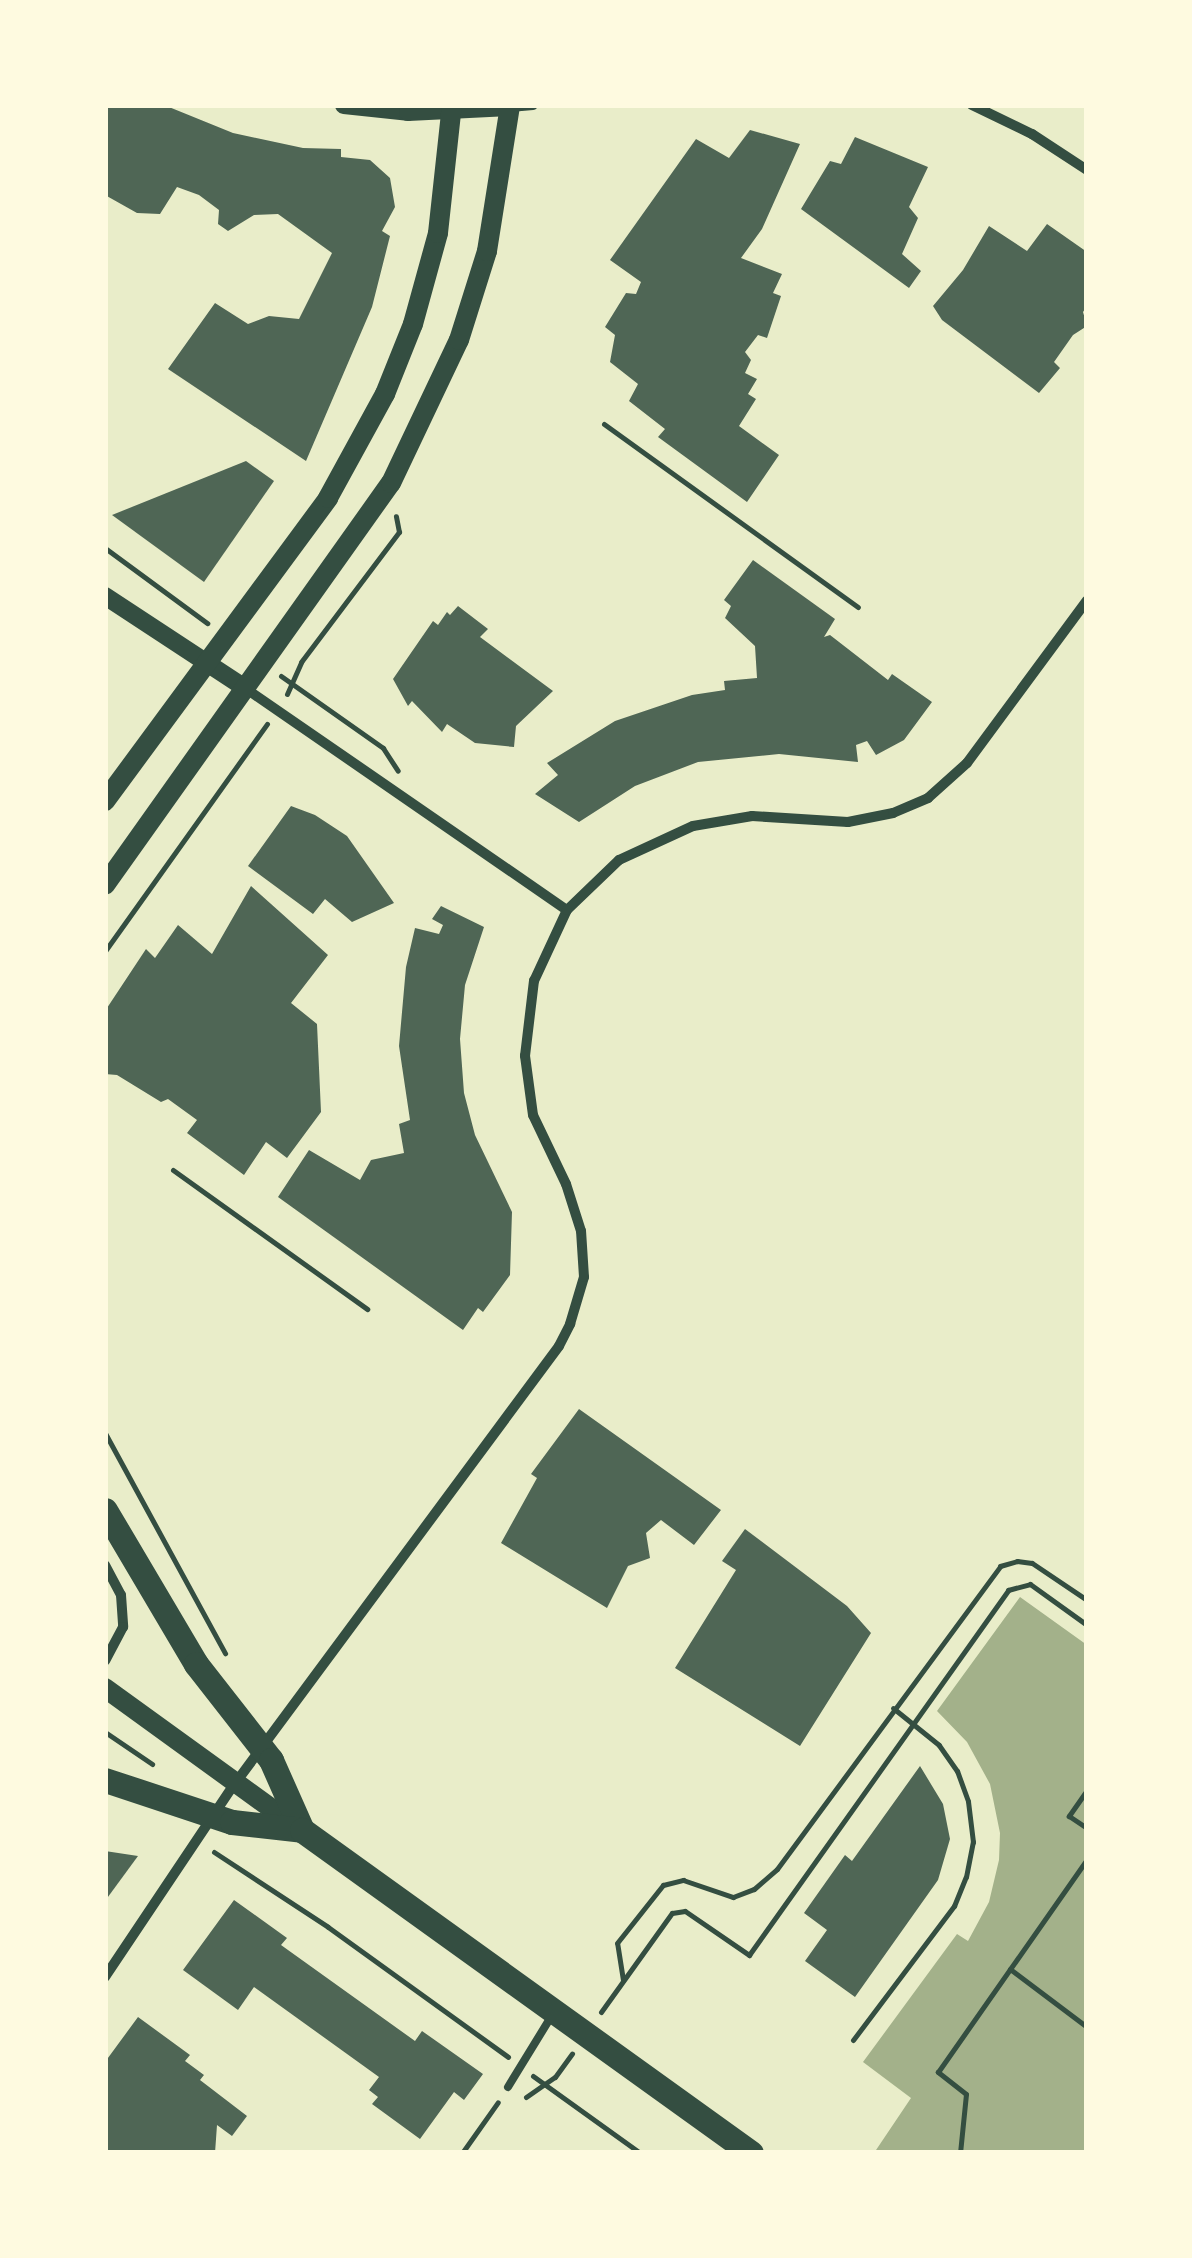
<!DOCTYPE html>
<style>
body{margin:0}
#map{position:relative;width:1192px;height:2258px;overflow:hidden;background:#e9edc9;font-family:"Crimson Pro",serif}
div>[style]{position:absolute}
.water>*{inset:0;background:#a3b18a}
.building>*{inset:0;background:#4f6655}
.path>*{height:5px;margin:-2.5px;padding:0 2.5px;transform-origin:2.5px;border-radius:2.5px;background:#344e41}
.service>*{height:8px;margin:-4px;padding:0 4px;transform-origin:4px;border-radius:4px;background:#344e41}
.minor>*{height:10px;margin:-5px;padding:0 5px;transform-origin:5px;border-radius:5px;background:#344e41}
.tertiary>*{height:18px;margin:-9px;padding:0 9px;transform-origin:9px;border-radius:9px;background:#344e41}
.secondary>*{height:20px;margin:-10px;padding:0 10px;transform-origin:10px;border-radius:10px;background:#344e41}
.trunk>*{height:25px;margin:-12.5px;padding:0 12.5px;transform-origin:12.5px;border-radius:12.5px;background:#344e41}
span{translate:-50% -50%;white-space:nowrap;text-align:center;line-height:1.15;-webkit-text-stroke:10px #fefae0;paint-order:stroke}
.frame{position:absolute;inset:0;border:108px solid #fefae0;pointer-events:none}
</style>
<div id="map">
<div class="water">
<i style="clip-path:polygon(1020px 1597px,1087px 1645px,1087px 2153px,874px 2153px,911px 2098px,863px 2062px,957px 1934px,968px 1941px,989px 1902px,999px 1860px,1000px 1833px,990px 1784px,967px 1742px,937px 1711px)"></i>
</div>
<div class="building">
<i style="clip-path:polygon(105px 105px,164px 105px,233px 133px,303px 148px,341px 149px,341px 157px,370px 160px,390px 178px,395px 207px,382px 231px,390px 236px,372px 307px,306px 461px,168px 369px,215px 303px,248px 324px,269px 316px,299px 319px,332px 253px,278px 214px,254px 215px,228px 231px,218px 224px,219px 210px,199px 195px,177px 187px,160px 214px,137px 213px,105px 195px)"></i>
<i style="clip-path:polygon(750px 130px,800px 144px,762px 229px,741px 258px,782px 274px,773px 293px,781px 296px,767px 338px,758px 335px,745px 352px,751px 360px,745px 373px,757px 379px,748px 394px,756px 399px,739px 426px,779px 455px,747px 502px,658px 437px,665px 429px,629px 401px,638px 384px,610px 362px,615px 335px,605px 327px,626px 293px,636px 294px,641px 282px,610px 260px,696px 139px,729px 158px)"></i>
<i style="clip-path:polygon(855px 137px,928px 167px,909px 207px,918px 218px,902px 254px,921px 271px,909px 288px,801px 209px,830px 161px,841px 164px)"></i>
<i style="clip-path:polygon(1047px 224px,1087px 252px,1087px 306px,1083px 312px,1087px 326px,1073px 335px,1054px 362px,1060px 368px,1039px 393px,942px 320px,933px 306px,963px 270px,989px 226px,1027px 251px)"></i>
<i style="clip-path:polygon(246px 461px,274px 481px,204px 582px,112px 515px)"></i>
<i style="clip-path:polygon(753px 560px,835px 619px,824px 637px,830px 635px,888px 680px,892px 674px,932px 702px,904px 740px,876px 755px,867px 741px,856px 745px,858px 762px,779px 754px,698px 762px,635px 786px,579px 822px,535px 794px,558px 775px,547px 763px,615px 721px,692px 695px,725px 690px,724px 681px,757px 678px,755px 646px,725px 618px,731px 606px,724px 600px)"></i>
<i style="clip-path:polygon(458px 606px,488px 629px,480px 637px,553px 691px,516px 726px,514px 747px,475px 743px,447px 724px,442px 732px,412px 701px,408px 706px,393px 679px,433px 621px,438px 625px,447px 612px,450px 615px)"></i>
<i style="clip-path:polygon(291px 806px,315px 815px,347px 836px,394px 903px,352px 922px,325px 899px,313px 914px,248px 866px)"></i>
<i style="clip-path:polygon(251px 886px,328px 955px,291px 1003px,317px 1024px,321px 1112px,287px 1158px,266px 1142px,244px 1175px,187px 1133px,197px 1120px,168px 1099px,161px 1102px,117px 1075px,105px 1074px,105px 1011px,146px 949px,155px 958px,178px 925px,212px 954px)"></i>
<i style="clip-path:polygon(441px 906px,484px 927px,465px 985px,460px 1039px,464px 1093px,475px 1135px,512px 1212px,510px 1275px,483px 1312px,478px 1308px,463px 1330px,278px 1197px,309px 1150px,360px 1180px,371px 1160px,404px 1153px,399px 1124px,410px 1120px,399px 1046px,406px 967px,415px 928px,439px 934px,443px 925px,432px 919px)"></i>
<i style="clip-path:polygon(579px 1409px,721px 1510px,694px 1545px,661px 1520px,646px 1533px,650px 1558px,628px 1566px,607px 1608px,501px 1543px,537px 1478px,531px 1474px)"></i>
<i style="clip-path:polygon(745px 1529px,847px 1606px,871px 1633px,800px 1746px,675px 1668px,736px 1570px,722px 1561px)"></i>
<i style="clip-path:polygon(920px 1766px,943px 1804px,950px 1839px,938px 1880px,855px 1997px,805px 1961px,827px 1930px,804px 1913px,845px 1855px,852px 1861px)"></i>
<i style="clip-path:polygon(105px 1851px,138px 1856px,105px 1901px)"></i>
<i style="clip-path:polygon(234px 1900px,287px 1938px,281px 1945px,415px 2041px,422px 2031px,483px 2074px,464px 2100px,454px 2092px,420px 2139px,372px 2104px,378px 2097px,369px 2090px,379px 2077px,254px 1987px,238px 2010px,183px 1970px)"></i>
<i style="clip-path:polygon(138px 2017px,190px 2055px,185px 2061px,204px 2075px,200px 2080px,247px 2116px,232px 2136px,217px 2125px,215px 2153px,105px 2153px,105px 2062px)"></i>
</div>
<div class="path">
<i style="left:604px;top:424px;width:313px;rotate:35.8deg"></i>
<i style="left:105px;top:548px;width:127px;rotate:36.3deg"></i>
<i style="left:281px;top:676px;width:125px;rotate:35.2deg"></i>
<i style="left:383px;top:748px;width:27px;rotate:57deg"></i>
<i style="left:287px;top:694px;width:35px;rotate:-66deg"></i>
<i style="left:301px;top:662px;width:163px;rotate:-53deg"></i>
<i style="left:399px;top:532px;width:16px;rotate:-101deg"></i>
<i style="left:105px;top:951px;width:279px;rotate:-54.5deg"></i>
<i style="left:173px;top:1170px;width:239px;rotate:35.6deg"></i>
<i style="left:105px;top:1433px;width:251px;rotate:61.4deg"></i>
<i style="left:105px;top:1732px;width:57px;rotate:34.2deg"></i>
<i style="left:1087px;top:1790px;width:32px;rotate:125deg"></i>
<i style="left:1069px;top:1816px;width:22px;rotate:34deg"></i>
<i style="left:214px;top:1852px;width:136px;rotate:33.3deg"></i>
<i style="left:328px;top:1927px;width:222px;rotate:35.8deg"></i>
<i style="left:1010px;top:1969px;width:96px;rotate:37deg"></i>
<i style="left:623px;top:1980px;width:37px;rotate:-99deg"></i>
<i style="left:617px;top:1943px;width:74px;rotate:-51.6deg"></i>
<i style="left:663px;top:1885px;width:21px;rotate:-14deg"></i>
<i style="left:683px;top:1880px;width:53px;rotate:18.8deg"></i>
<i style="left:733px;top:1897px;width:22px;rotate:-21deg"></i>
<i style="left:754px;top:1889px;width:30px;rotate:-41deg"></i>
<i style="left:777px;top:1869px;width:376px;rotate:-53.6deg"></i>
<i style="left:1000px;top:1566px;width:18px;rotate:-16deg"></i>
<i style="left:1017px;top:1561px;width:15px;rotate:8deg"></i>
<i style="left:1032px;top:1563px;width:66px;rotate:33.9deg"></i>
<i style="left:601px;top:2012px;width:122px;rotate:-54.4deg"></i>
<i style="left:672px;top:1913px;width:13px;rotate:-9deg"></i>
<i style="left:685px;top:1911px;width:78px;rotate:34.5deg"></i>
<i style="left:749px;top:1955px;width:448px;rotate:-54.6deg"></i>
<i style="left:1008px;top:1590px;width:23px;rotate:-15deg"></i>
<i style="left:1030px;top:1584px;width:70px;rotate:35.7deg"></i>
<i style="left:853px;top:2040px;width:168px;rotate:-53deg"></i>
<i style="left:954px;top:1906px;width:31px;rotate:-68deg"></i>
<i style="left:966px;top:1877px;width:36px;rotate:-79deg"></i>
<i style="left:973px;top:1842px;width:41px;rotate:-97deg"></i>
<i style="left:968px;top:1801px;width:32px;rotate:-110deg"></i>
<i style="left:957px;top:1771px;width:32px;rotate:-125deg"></i>
<i style="left:939px;top:1745px;width:59px;rotate:-141.2deg"></i>
<i style="left:533px;top:2076px;width:132px;rotate:35.7deg"></i>
<i style="left:526px;top:2097px;width:35px;rotate:-35deg"></i>
<i style="left:555px;top:2077px;width:29px;rotate:-54deg"></i>
<i style="left:462px;top:2153px;width:62px;rotate:-54.8deg"></i>
<i style="left:960px;top:2153px;width:59px;rotate:-84.2deg"></i>
<i style="left:966px;top:2094px;width:36px;rotate:-142deg"></i>
<i style="left:938px;top:2072px;width:260px;rotate:-55deg"></i>
</div>
<div class="service">
<i style="left:508px;top:2087px;width:79px;rotate:-58.5deg"></i>
</div>
<div class="minor">
<i style="left:972px;top:105px;width:67px;rotate:25.8deg"></i>
<i style="left:1032px;top:134px;width:66px;rotate:33.2deg"></i>
<i style="left:510px;top:107px;width:23px;rotate:-5deg"></i>
<i style="left:245px;top:688px;width:391px;rotate:34.6deg"></i>
<i style="left:105px;top:1565px;width:34px;rotate:62deg"></i>
<i style="left:121px;top:1595px;width:32px;rotate:86deg"></i>
<i style="left:123px;top:1627px;width:38px;rotate:118deg"></i>
<i style="left:105px;top:1977px;width:226px;rotate:-56.2deg"></i>
<i style="left:231px;top:1789px;width:551px;rotate:-53.48deg"></i>
<i style="left:559px;top:1346px;width:25px;rotate:-63deg"></i>
<i style="left:570px;top:1324px;width:49px;rotate:-73.4deg"></i>
<i style="left:584px;top:1277px;width:46px;rotate:-93.7deg"></i>
<i style="left:581px;top:1231px;width:49px;rotate:-107.7deg"></i>
<i style="left:566px;top:1184px;width:76px;rotate:-115.6deg"></i>
<i style="left:533px;top:1115px;width:60px;rotate:-97.7deg"></i>
<i style="left:525px;top:1056px;width:76px;rotate:-83.2deg"></i>
<i style="left:534px;top:981px;width:78px;rotate:-65.1deg"></i>
<i style="left:567px;top:910px;width:72px;rotate:-43.9deg"></i>
<i style="left:619px;top:860px;width:81px;rotate:-24.7deg"></i>
<i style="left:693px;top:826px;width:60px;rotate:-9.6deg"></i>
<i style="left:752px;top:816px;width:96px;rotate:3.6deg"></i>
<i style="left:848px;top:822px;width:46px;rotate:-11.3deg"></i>
<i style="left:893px;top:813px;width:38px;rotate:-23deg"></i>
<i style="left:928px;top:798px;width:52px;rotate:-41.9deg"></i>
<i style="left:967px;top:763px;width:202px;rotate:-53.6deg"></i>
</div>
<div class="tertiary">
<i style="left:344px;top:105px;width:64px;rotate:6.2deg"></i>
<i style="left:408px;top:112px;width:102px;rotate:-2.8deg"></i>
<i style="left:105px;top:596px;width:168px;rotate:33.3deg"></i>
</div>
<div class="secondary">
<i style="left:105px;top:801px;width:376px;rotate:-53.6deg"></i>
<i style="left:328px;top:498px;width:119px;rotate:-61.3deg"></i>
<i style="left:385px;top:394px;width:75px;rotate:-68.2deg"></i>
<i style="left:413px;top:324px;width:94px;rotate:-74.6deg"></i>
<i style="left:438px;top:233px;width:129px;rotate:-83.8deg"></i>
<i style="left:105px;top:885px;width:493px;rotate:-54.6deg"></i>
<i style="left:391px;top:483px;width:158px;rotate:-64.6deg"></i>
<i style="left:459px;top:340px;width:93px;rotate:-72.5deg"></i>
<i style="left:487px;top:251px;width:148px;rotate:-81deg"></i>
<i style="left:105px;top:1688px;width:241px;rotate:35.9deg"></i>
</div>
<div class="trunk">
<i style="left:105px;top:1510px;width:179px;rotate:59.4deg"></i>
<i style="left:196px;top:1664px;width:122px;rotate:52deg"></i>
<i style="left:271px;top:1760px;width:77px;rotate:66.1deg"></i>
<i style="left:105px;top:1780px;width:134px;rotate:18.3deg"></i>
<i style="left:232px;top:1822px;width:70px;rotate:6.5deg"></i>
<i style="left:302px;top:1830px;width:553px;rotate:35.73deg"></i>
</div>
<div class="frame"></div>
</div>
